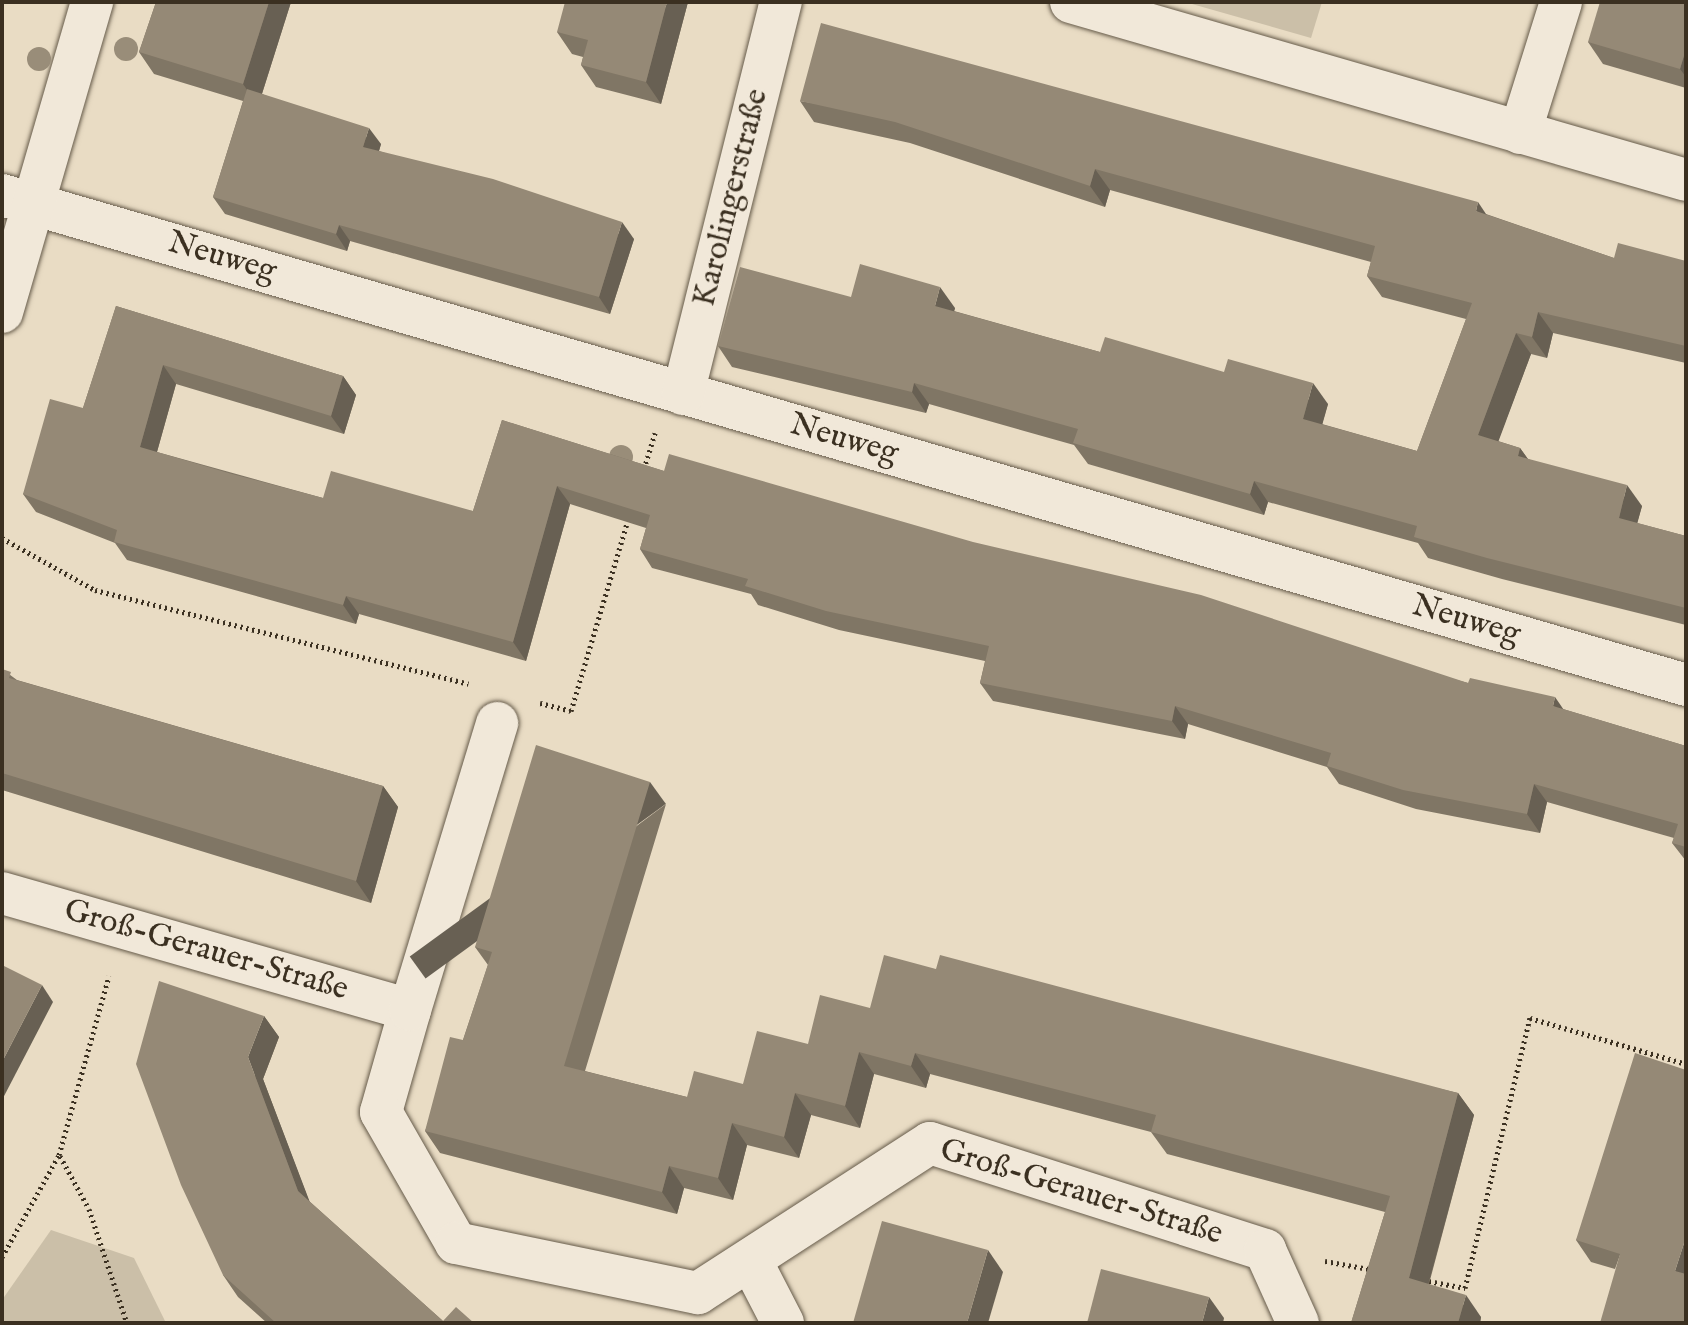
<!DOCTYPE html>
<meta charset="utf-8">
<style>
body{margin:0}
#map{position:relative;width:1688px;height:1325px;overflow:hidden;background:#e9dcc4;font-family:"IM FELL English",serif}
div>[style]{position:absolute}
.green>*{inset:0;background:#cbbfa8}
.path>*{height:5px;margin-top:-2.5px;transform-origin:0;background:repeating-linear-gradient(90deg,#3b3021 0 2px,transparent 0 6px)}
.roads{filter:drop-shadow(0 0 2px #665b4a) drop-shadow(0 0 2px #665b4a)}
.minor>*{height:42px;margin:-21px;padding:0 21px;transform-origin:21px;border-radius:21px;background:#f1e8d9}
.trees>*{width:24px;height:24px;margin:-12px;border-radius:50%;background:#998d79}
.wall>*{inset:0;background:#807665}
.shaded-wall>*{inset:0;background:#686053;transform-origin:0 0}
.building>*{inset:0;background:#958976}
span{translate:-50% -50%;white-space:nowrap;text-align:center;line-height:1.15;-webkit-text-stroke:6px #f1e8d9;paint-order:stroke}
.street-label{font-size:32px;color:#3b3021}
.frame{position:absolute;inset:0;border:4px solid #3b3021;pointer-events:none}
</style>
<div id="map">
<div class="green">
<i style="clip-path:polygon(1185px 2px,1322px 2px,1311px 38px)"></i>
<i style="clip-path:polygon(51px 1230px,134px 1258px,166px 1323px,2px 1323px,2px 1300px)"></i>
</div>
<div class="path">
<i style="left:644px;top:469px;width:38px;rotate:-73deg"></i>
<i style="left:2px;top:538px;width:107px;rotate:29.2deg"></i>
<i style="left:95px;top:590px;width:385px;rotate:14.1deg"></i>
<i style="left:540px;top:703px;width:32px;rotate:14deg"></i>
<i style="left:571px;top:711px;width:202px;rotate:-73.4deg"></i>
<i style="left:60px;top:1156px;width:60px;rotate:61.3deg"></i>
<i style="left:89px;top:1209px;width:120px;rotate:71.6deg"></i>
<i style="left:2px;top:1257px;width:117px;rotate:-60.8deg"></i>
<i style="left:59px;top:1155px;width:186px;rotate:-74.4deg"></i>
<i style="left:1325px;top:1261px;width:50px;rotate:10.4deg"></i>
<i style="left:1423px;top:1280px;width:43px;rotate:10.8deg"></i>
<i style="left:1465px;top:1288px;width:278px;rotate:-76.5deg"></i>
<i style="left:1530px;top:1018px;width:163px;rotate:16.4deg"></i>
</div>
<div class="roads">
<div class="minor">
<i style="left:1071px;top:2px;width:640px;rotate:16.14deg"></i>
<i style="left:1520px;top:133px;width:137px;rotate:-72.6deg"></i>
<i style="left:2px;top:195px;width:1754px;rotate:16.22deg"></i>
<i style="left:2px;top:312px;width:323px;rotate:-73.8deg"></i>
<i style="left:683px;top:394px;width:404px;rotate:-76deg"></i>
<i style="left:2px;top:893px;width:424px;rotate:16deg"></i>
<i style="left:410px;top:1010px;width:106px;rotate:105.9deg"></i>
<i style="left:381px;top:1112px;width:151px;rotate:60.2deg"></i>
<i style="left:456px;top:1243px;width:247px;rotate:11.7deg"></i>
<i style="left:698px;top:1293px;width:276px;rotate:-32.9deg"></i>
<i style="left:930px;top:1143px;width:352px;rotate:17.7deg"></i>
<i style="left:1265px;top:1250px;width:80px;rotate:65.7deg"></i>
<i style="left:410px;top:1010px;width:300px;rotate:-73.1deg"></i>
<i style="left:751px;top:1261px;width:70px;rotate:62.7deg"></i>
</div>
</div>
<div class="trees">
<i style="left:126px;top:49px"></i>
<i style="left:39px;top:59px"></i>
<i style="left:621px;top:457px"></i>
</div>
<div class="wall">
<i style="clip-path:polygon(156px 2px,291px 2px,262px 94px,381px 144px,379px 151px,634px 239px,610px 314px,350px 241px,347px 251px,225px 214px,213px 197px,243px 101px,154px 74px,139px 52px)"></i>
<i style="clip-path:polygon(688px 2px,661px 104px,596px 87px,581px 65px,583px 57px,572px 54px,557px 32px)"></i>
<i style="clip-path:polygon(1686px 2px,1686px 88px,1603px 64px,1588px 42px)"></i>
<i style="clip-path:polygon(800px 101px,1486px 214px,1614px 258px,1686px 261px,1686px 363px,1553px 333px,1547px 358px,1531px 354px,1498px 441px,1520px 448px,1528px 459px,1642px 506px,1637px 523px,1686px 536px,1686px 625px,1502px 579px,1428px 558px,1418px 543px,1268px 502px,1264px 515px,1088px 464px,1074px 445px,929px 404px,926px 413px,732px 367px,718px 346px,851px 297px,955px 308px,954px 311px,1100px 352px,1328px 404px,1322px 424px,1417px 451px,1466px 319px,1382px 297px,1367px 276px,1371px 262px,1110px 190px,1105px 207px,910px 143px,814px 122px)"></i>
<i style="clip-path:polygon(116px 306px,343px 376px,356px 395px,344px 434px,176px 384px,157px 452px,323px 498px,473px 511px,502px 420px,664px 471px,1468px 683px,1563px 709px,1686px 746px,1686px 861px,1672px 843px,1674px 838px,1547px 802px,1540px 833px,1416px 809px,1339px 784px,1327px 767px,1188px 724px,1185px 739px,993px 701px,980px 683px,985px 661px,839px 630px,758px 605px,751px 594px,652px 568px,640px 549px,646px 528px,570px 504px,526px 661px,359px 614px,356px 624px,127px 560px,115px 543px,36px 512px,23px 494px,83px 408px)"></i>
<i style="clip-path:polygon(2px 669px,17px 680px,383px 786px,398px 807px,371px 903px,2px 790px)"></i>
<i style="clip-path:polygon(666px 804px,585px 1071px,687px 1097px,743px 1084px,936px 969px,1458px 1093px,1474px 1115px,1429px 1284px,1481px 1317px,1480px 1323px,1351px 1323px,1385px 1212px,1167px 1154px,1151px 1132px,930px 1074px,926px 1088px,874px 1074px,860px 1128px,811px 1115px,799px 1158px,747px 1145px,733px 1200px,684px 1188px,677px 1214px,440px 1153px,425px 1131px,463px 1040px,488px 965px,475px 947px)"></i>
<i style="clip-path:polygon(264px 1016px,279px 1037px,263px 1079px,309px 1201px,443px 1321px,474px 1323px,267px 1323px,238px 1297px,223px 1275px)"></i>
<i style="clip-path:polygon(1686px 1070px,1615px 1269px,1591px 1262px,1576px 1240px)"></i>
</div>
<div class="shaded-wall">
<i style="clip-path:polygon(269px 2px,291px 2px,258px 106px,243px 84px)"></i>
<i style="clip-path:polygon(667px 2px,688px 2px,661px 104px,646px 82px)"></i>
<i style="clip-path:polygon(1686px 49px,1686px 77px,1680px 69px)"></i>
<i style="clip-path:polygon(369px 128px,381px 144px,375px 164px,363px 147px)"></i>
<i style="clip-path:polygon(1095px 169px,1110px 190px,1105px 207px,1090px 186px)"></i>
<i style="clip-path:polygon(1478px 202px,1492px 223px,1476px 211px)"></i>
<i style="clip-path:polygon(622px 222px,634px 239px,610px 314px,599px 297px)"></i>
<i style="clip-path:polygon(339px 225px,350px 241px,347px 251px,336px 234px)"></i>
<i style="clip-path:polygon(940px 287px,955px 308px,950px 327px,935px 306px)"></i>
<i style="clip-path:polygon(1538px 312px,1553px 333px,1547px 358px,1532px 337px)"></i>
<i style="clip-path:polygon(1516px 333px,1531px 354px,1493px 456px,1478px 435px)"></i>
<i style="clip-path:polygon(163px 365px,176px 384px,153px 466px,140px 447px)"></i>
<i style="clip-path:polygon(343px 376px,356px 395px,344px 434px,331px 416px)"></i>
<i style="clip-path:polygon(914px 383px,929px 404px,926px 413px,912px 392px)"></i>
<i style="clip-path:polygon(1313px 383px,1328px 404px,1318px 440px,1303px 419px)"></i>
<i style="clip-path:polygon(1520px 448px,1535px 469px,1518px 456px)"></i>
<i style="clip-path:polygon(1254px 481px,1268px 502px,1264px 515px,1250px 494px)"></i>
<i style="clip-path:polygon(1627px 485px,1642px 506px,1633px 539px,1619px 518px)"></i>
<i style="clip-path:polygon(557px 486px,570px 504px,526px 661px,513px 642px)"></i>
<i style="clip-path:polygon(346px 596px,359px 614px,356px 624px,343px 605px)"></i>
<i style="clip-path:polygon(1555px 697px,1568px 716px,1553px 706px)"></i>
<i style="clip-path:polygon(1175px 706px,1188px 724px,1185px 739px,1172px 721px)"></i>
<i style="left:650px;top:782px;width:27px;height:297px;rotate:54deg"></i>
<i style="clip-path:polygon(1534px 784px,1547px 802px,1540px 833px,1527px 814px)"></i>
<i style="clip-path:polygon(383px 786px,398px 807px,371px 903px,356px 881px)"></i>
<i style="clip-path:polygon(42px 985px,53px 1002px,2px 1100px,2px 1062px)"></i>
<i style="clip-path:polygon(264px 1016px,279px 1037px,263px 1079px,314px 1213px,298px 1191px,248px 1057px)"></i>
<i style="clip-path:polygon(859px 1052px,874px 1074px,860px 1128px,845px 1106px)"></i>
<i style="clip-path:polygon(915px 1053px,930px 1074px,926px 1088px,911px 1066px)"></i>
<i style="clip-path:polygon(795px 1093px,811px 1115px,799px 1158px,784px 1137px)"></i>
<i style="clip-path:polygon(1458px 1093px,1474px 1115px,1424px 1300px,1409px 1278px)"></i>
<i style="clip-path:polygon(732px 1123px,747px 1145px,733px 1200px,718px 1178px)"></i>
<i style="clip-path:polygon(669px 1166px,684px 1188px,677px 1214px,662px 1192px)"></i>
<i style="clip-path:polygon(1686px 1237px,1686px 1287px,1675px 1271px)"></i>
<i style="clip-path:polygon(988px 1250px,1003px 1272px,988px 1323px,967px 1323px)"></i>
<i style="clip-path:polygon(1466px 1295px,1481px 1317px,1480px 1323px,1458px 1323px)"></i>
<i style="clip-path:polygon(1209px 1297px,1224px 1318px,1223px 1323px,1202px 1323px)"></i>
</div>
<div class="building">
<i style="clip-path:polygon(156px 2px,269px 2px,243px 84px,139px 52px)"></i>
<i style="clip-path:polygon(565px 2px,667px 2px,646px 82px,581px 65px,588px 40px,557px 32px)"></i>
<i style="clip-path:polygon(1600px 2px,1686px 2px,1686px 49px,1680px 69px,1588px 42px)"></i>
<i style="clip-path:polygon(821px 23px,1478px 202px,1476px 211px,1614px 258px,1618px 243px,1686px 261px,1686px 346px,1538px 312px,1532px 337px,1516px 333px,1478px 435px,1520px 448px,1518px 456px,1627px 485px,1619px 518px,1686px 536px,1686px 608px,1487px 558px,1414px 537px,1417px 526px,1254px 481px,1250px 494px,1073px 443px,1078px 429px,914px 383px,912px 392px,718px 346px,740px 267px,851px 297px,860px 264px,940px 287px,935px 306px,1100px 352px,1105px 337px,1224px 372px,1228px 359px,1313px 383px,1303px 419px,1417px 451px,1472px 303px,1367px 276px,1375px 246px,1095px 169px,1090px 186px,895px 122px,800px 101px)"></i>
<i style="clip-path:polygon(247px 89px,369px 128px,363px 147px,493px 179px,622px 222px,599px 297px,339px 225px,336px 234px,213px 197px)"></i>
<i style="clip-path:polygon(116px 306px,343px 376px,331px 416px,163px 365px,140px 447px,232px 474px,323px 498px,331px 471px,473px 511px,502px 420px,664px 471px,669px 454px,973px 542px,1201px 595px,1468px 683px,1470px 678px,1555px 697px,1553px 706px,1686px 746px,1686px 847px,1672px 843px,1678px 824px,1534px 784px,1527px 814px,1403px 790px,1327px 766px,1331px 753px,1175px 706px,1172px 721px,980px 683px,989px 646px,826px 611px,745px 586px,748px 579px,640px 549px,650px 515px,557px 486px,513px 642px,346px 596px,343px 605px,114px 542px,117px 530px,23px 494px,50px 399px,83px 408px)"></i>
<i style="clip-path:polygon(2px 669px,11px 672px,9px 678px,383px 786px,356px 881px,2px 773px)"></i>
<i style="clip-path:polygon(536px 745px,650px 782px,564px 1066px,687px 1097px,694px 1071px,743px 1084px,757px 1031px,808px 1044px,820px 995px,870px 1008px,884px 955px,936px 969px,940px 955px,1458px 1093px,1409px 1278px,1466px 1295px,1458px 1323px,1351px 1323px,1390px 1196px,1151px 1132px,1156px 1115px,915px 1053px,911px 1066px,859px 1052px,845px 1106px,795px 1093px,784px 1137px,732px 1123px,718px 1178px,669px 1166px,662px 1192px,425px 1131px,450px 1037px,463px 1040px,492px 952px,475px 947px)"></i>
<i style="clip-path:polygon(2px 965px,42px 985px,2px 1062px)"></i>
<i style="clip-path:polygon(159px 981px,264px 1016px,248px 1057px,298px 1191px,443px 1321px,456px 1307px,474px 1323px,276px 1323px,223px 1275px,181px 1185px,136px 1064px)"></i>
<i style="clip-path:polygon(1635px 1053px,1686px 1070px,1686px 1237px,1675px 1271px,1686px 1274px,1686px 1323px,1600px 1323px,1620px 1254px,1576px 1240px)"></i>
<i style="clip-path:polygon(882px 1221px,988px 1250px,967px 1323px,853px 1323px)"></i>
<i style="clip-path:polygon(1101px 1269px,1209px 1297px,1202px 1323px,1087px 1323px)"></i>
</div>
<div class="street-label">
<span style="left:732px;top:198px;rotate:-76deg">Karolingerstraße</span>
<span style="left:222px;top:258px;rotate:16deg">Neuweg</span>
<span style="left:844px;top:440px;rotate:16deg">Neuweg</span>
<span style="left:1466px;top:621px;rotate:16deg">Neuweg</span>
<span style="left:206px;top:951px;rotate:16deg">Groß-Gerauer-Straße</span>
<span style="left:1081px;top:1193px;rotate:17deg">Groß-Gerauer-Straße</span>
</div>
<div class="frame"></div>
</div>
